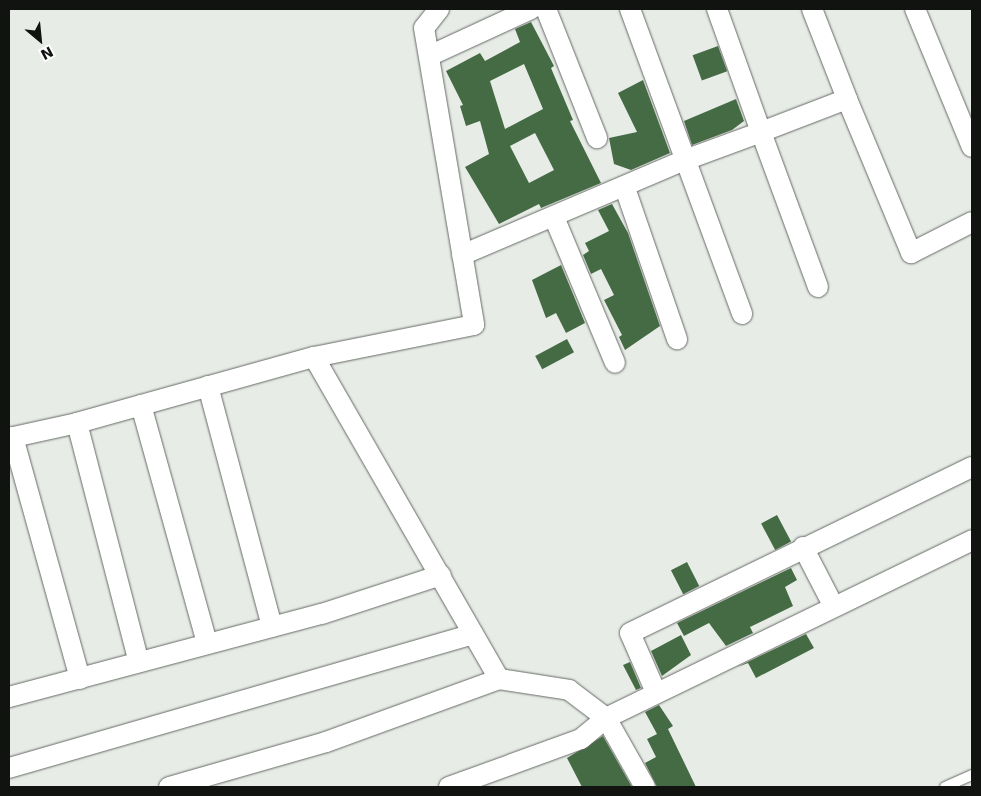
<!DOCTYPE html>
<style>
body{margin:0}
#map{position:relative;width:981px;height:796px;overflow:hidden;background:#e7ece7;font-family:"DejaVu Sans",sans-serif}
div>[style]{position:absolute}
.building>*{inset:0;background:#456b44;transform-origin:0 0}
.roads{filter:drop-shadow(0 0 1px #656964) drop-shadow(0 0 1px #656964)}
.service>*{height:10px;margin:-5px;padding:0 5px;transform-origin:5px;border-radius:5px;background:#fff}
.minor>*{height:20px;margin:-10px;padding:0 10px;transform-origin:10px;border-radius:10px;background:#fff}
span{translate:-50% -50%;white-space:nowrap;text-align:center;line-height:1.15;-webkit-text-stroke:4px #fff;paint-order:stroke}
.frame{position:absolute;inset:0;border:10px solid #111311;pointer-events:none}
.north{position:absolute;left:15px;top:15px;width:50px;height:50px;-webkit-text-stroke:4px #fff;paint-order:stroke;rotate:152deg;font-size:14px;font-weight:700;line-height:20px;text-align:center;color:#111311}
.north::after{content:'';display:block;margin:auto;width:18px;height:22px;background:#111311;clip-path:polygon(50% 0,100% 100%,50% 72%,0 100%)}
</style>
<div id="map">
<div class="building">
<i style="clip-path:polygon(evenodd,531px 22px,554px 66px,551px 68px,573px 120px,570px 121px,601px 183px,541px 208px,539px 204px,499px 224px,465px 167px,489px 154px,480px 121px,466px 126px,460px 106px,463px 105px,446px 71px,480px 53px,485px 61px,520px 42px,515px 29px,531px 22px,524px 64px,543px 109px,505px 129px,490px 81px,524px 64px,531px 22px,535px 133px,554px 170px,529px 183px,510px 146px,535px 133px)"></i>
<i style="left:718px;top:46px;width:27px;height:27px;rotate:70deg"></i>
<i style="clip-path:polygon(643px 80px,670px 153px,631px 170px,614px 164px,609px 138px,637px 132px,618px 93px)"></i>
<i style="clip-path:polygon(736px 99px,744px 121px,732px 130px,692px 145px,684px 121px)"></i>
<i style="clip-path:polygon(612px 204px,628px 233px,660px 326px,625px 350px,619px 337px,622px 335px,604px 300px,614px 295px,601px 269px,591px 274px,583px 255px,589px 251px,585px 243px,609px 231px,598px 210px)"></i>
<i style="clip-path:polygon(561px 265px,585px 323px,566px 333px,556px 313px,546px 318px,532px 280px)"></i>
<i style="left:567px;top:339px;width:15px;height:36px;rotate:62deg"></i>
<i style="left:777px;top:515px;width:30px;height:18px;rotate:62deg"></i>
<i style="left:687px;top:562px;width:27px;height:18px;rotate:63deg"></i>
<i style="clip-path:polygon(791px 568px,797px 580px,785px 587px,793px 606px,750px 627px,753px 633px,726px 646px,709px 623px,684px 636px,677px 623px)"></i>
<i style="clip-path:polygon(806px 634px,814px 648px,756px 678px,748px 663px,737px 667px)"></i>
<i style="clip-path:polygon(681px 635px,691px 655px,662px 676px,651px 651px)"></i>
<i style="clip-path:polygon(630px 662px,641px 688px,636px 690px,623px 665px)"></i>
<i style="clip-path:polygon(659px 705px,673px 726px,668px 729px,696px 787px,657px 787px,645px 763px,656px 757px,647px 739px,657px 734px,645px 712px)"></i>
<i style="clip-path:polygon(603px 736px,632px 787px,582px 787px,567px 758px)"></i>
</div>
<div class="roads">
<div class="service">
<i style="left:945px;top:787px;width:30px;rotate:-24deg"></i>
</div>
<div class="minor">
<i style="left:439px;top:9px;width:24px;rotate:128deg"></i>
<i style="left:424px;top:28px;width:301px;rotate:80.4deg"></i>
<i style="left:474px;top:325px;width:163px;rotate:168.7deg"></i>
<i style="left:314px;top:357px;width:371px;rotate:60.1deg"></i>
<i style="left:499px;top:679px;width:71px;rotate:8.9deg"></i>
<i style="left:569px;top:690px;width:46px;rotate:37.1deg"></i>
<i style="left:606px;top:718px;width:407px;rotate:-25.9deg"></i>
<i style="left:546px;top:9px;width:139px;rotate:68.4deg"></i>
<i style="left:630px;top:9px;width:325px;rotate:69.8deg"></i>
<i style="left:812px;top:9px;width:97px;rotate:68.7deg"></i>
<i style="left:915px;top:9px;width:149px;rotate:67.6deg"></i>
<i style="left:429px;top:56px;width:112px;rotate:-24.7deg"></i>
<i style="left:625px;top:188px;width:160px;rotate:71deg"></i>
<i style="left:554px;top:217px;width:158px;rotate:67.3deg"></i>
<i style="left:462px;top:255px;width:242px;rotate:-23.1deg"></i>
<i style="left:685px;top:160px;width:81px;rotate:-20.2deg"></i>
<i style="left:761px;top:132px;width:131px;rotate:-109.7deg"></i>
<i style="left:818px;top:287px;width:165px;rotate:-110.2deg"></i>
<i style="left:761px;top:132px;width:92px;rotate:-21deg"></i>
<i style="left:847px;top:99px;width:167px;rotate:67.4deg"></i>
<i style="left:911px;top:253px;width:68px;rotate:-26.9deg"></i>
<i style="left:208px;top:386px;width:249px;rotate:75.1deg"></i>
<i style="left:141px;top:405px;width:247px;rotate:74.5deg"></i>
<i style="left:77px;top:423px;width:247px;rotate:75.5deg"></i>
<i style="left:13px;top:437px;width:251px;rotate:74.5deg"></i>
<i style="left:9px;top:438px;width:70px;rotate:-12.4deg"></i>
<i style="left:77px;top:423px;width:246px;rotate:-15.6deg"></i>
<i style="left:803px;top:547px;width:65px;rotate:62.7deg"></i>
<i style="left:655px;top:690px;width:62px;rotate:-113.7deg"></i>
<i style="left:630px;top:633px;width:380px;rotate:-25.9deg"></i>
<i style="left:9px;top:697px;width:324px;rotate:-14.9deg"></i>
<i style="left:322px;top:614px;width:125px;rotate:-18.1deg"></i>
<i style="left:9px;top:768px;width:483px;rotate:-16.1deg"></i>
<i style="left:169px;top:787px;width:163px;rotate:-16deg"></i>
<i style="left:326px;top:742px;width:184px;rotate:-20deg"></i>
<i style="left:449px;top:787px;width:140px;rotate:-20deg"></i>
<i style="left:581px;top:739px;width:33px;rotate:-40deg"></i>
<i style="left:606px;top:718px;width:79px;rotate:60.5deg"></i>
</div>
</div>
<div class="frame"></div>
<div class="north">N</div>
</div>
